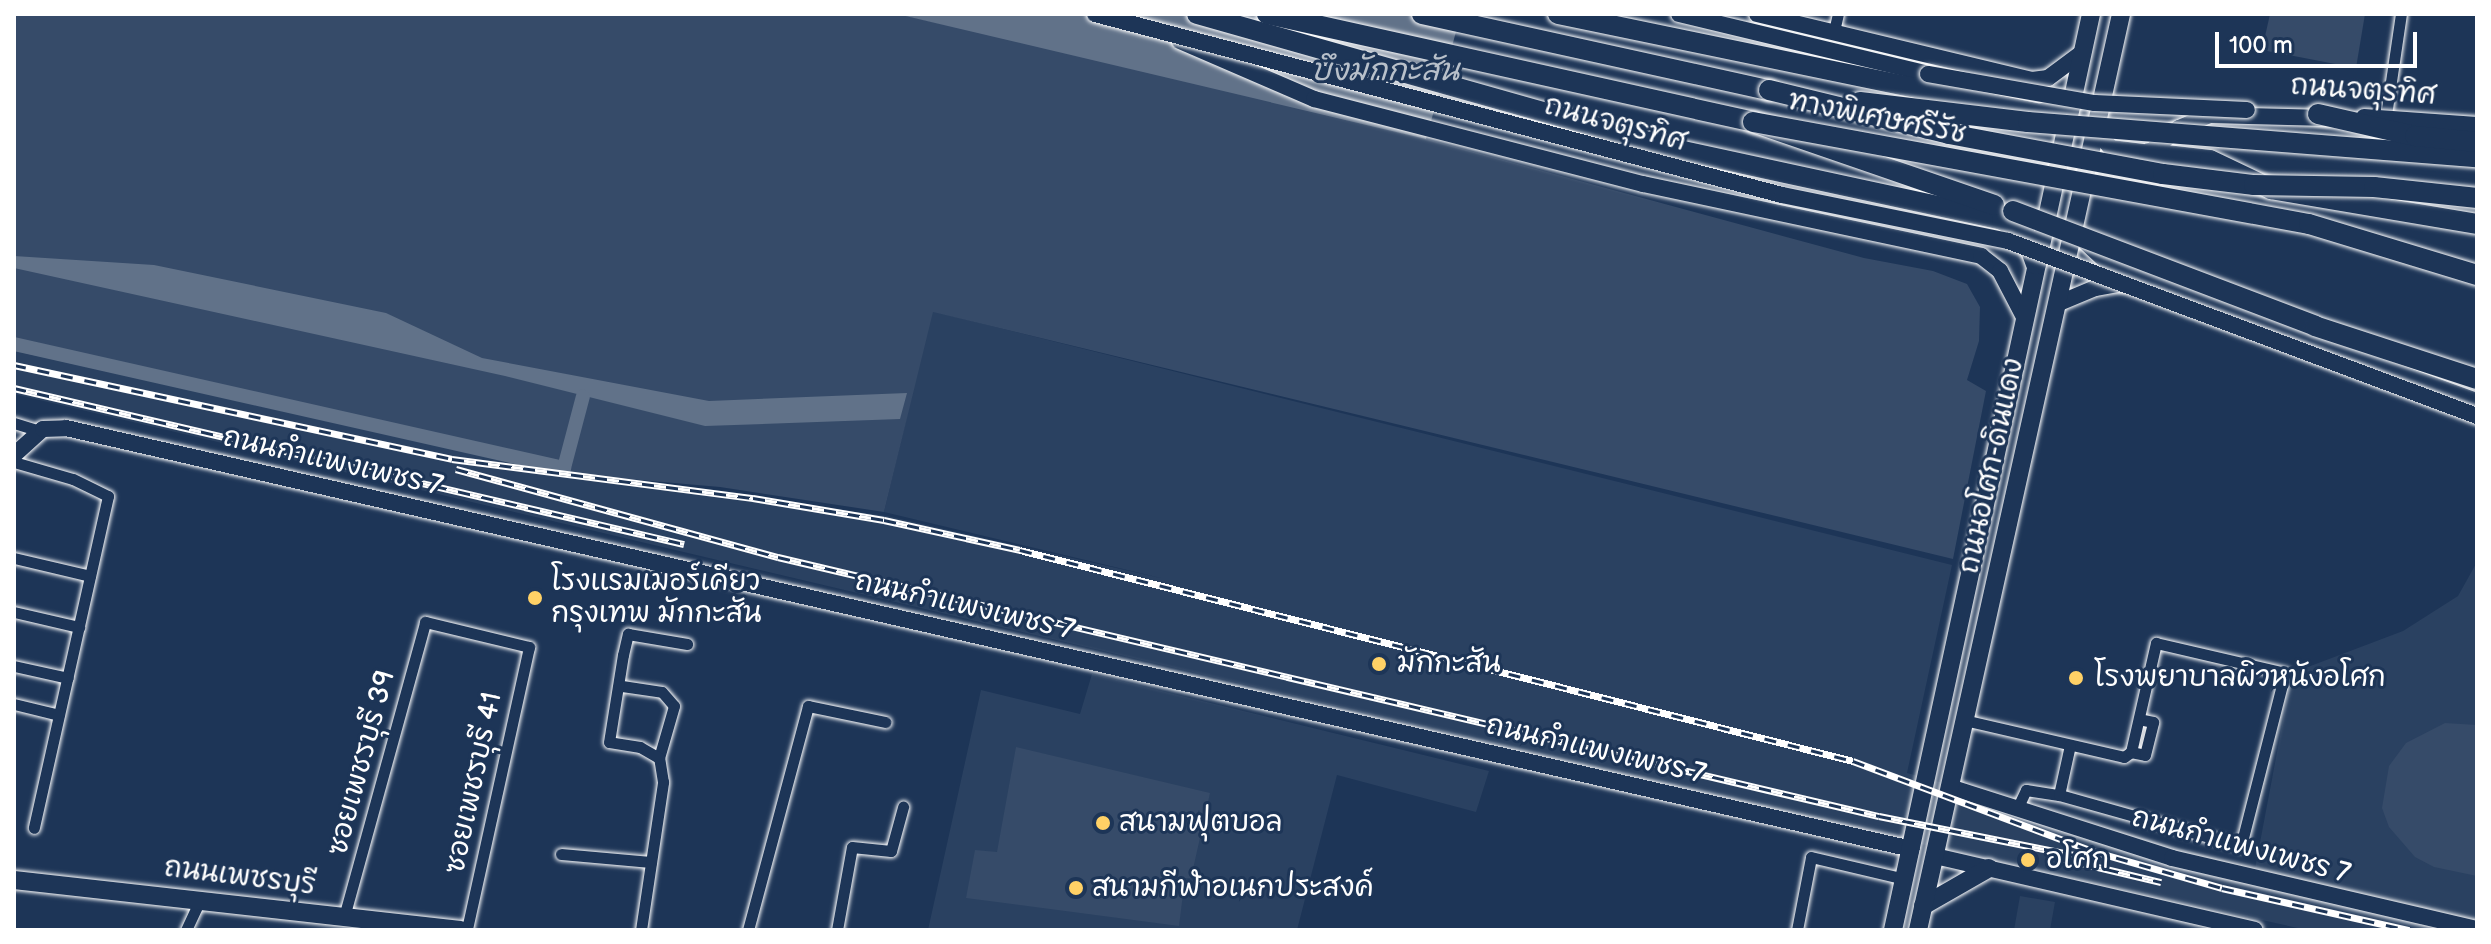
<!DOCTYPE html>
<meta charset="utf-8">
<style>
body{margin:0}
#map{position:relative;width:2491px;height:944px;overflow:hidden;background:#1d3557;font-family:"Balsamiq Sans","Playpen Sans Thai",sans-serif}
div>[style]{position:absolute}
.built>*{inset:0;background:#2a4161}
.green>*{inset:0;background:#364b69}
.water>*{inset:0;background:#617289}
.canal>*{height:14px;margin:-7px;padding:0 7px;transform-origin:7px;border-radius:7px;background:#617289}
.roads{filter:drop-shadow(0 0 2px #fff) drop-shadow(0 0 2px #fff)}
.street>*{height:11px;margin:-5.5px;padding:0 5.5px;transform-origin:5.5px;border-radius:5.5px;background:#1d3557}
.secondary>*{height:16px;margin:-8px;padding:0 8px;transform-origin:8px;border-radius:8px;background:#1d3557}
.primary>*{height:18px;margin:-9px;padding:0 9px;transform-origin:9px;border-radius:9px;background:#1d3557}
.highway>*{height:20px;margin:-10px;padding:0 10px;transform-origin:10px;border-radius:10px;background:#1d3557}
.rail>*{height:7px;margin-top:-3.5px;transform-origin:0;background:repeating-linear-gradient(90deg,#1d3557 0 12px,#fff 0 24px);box-sizing:border-box;border-block:2px solid #fff}
.bridges{filter:drop-shadow(0 0 2px #fff) drop-shadow(0 0 2px #fff)}
.secondary-bridge>*{height:16px;margin:-8px;padding:0 8px;transform-origin:8px;border-radius:8px;background:#1d3557}
.highway-bridge>*{height:20px;margin:-10px;padding:0 10px;transform-origin:10px;border-radius:10px;background:#1d3557}
.dots>*{width:22px;height:22px;translate:-50% -50%;box-sizing:border-box;border:4px solid #1d3557;border-radius:50%}
span{translate:-50% -50%;white-space:nowrap;text-align:center;line-height:1.15;-webkit-text-stroke:6px #1d3557;paint-order:stroke}
.street-label{font-size:28px;color:#fff}
.poi-label{font-size:28px;color:#fff}
.left{translate:0 -50%;text-align:left}
.water-label{font-size:30px;color:#b8c0ca;font-style:italic}
.frame{position:absolute;inset:0;border:16px solid #fff;pointer-events:none}
.scale{position:absolute;left:2215px;top:32px;width:202px;height:36px;box-sizing:border-box;border:4px solid #fff;border-top:0;padding-left:10px;font-size:24px;line-height:28px;white-space:nowrap;color:#fff;-webkit-text-stroke:6px #1d3557;paint-order:stroke}
</style>
<div id="map">
<div class="built">
<i style="clip-path:polygon(932px 311px,1952px 565px,1907px 773px,2255px 869px,2292px 673px,2403px 631px,2458px 596px,2477px 562px,2477px 930px,2307px 930px,2010px 865px,14px 394px,14px 351px,560px 473px,887px 516px,1165px 579px,884px 512px)"></i>
<i style="clip-path:polygon(1092px 674px,1489px 771px,1476px 812px,1337px 775px,1297px 930px,928px 930px,981px 690px,1080px 714px)"></i>
<i style="clip-path:polygon(2020px 896px,2055px 902px,2050px 930px,2014px 930px)"></i>
</div>
<div class="green">
<i style="clip-path:polygon(14px 14px,897px 14px,1118px 63px,1426px 139px,1864px 258px,1933px 271px,1967px 284px,1980px 307px,1979px 341px,1967px 380px,1986px 391px,1953px 559px,933px 312px,884px 512px,720px 487px,560px 473px,14px 351px)"></i>
<i style="clip-path:polygon(2270px 14px,2365px 14px,2356px 68px,2262px 50px)"></i>
<i style="clip-path:polygon(2445px 723px,2477px 725px,2477px 876px,2434px 867px,2415px 857px,2389px 827px,2382px 808px,2389px 766px,2406px 743px)"></i>
<i style="clip-path:polygon(1016px 747px,1210px 793px,1191px 878px,1185px 878px,1179px 926px,966px 898px,975px 850px,997px 852px)"></i>
</div>
<div class="water">
<i style="clip-path:polygon(897px 14px,1461px 14px,1426px 139px)"></i>
<i style="clip-path:polygon(14px 256px,154px 265px,386px 313px,482px 358px,709px 401px,907px 393px,900px 419px,705px 426px,505px 376px,14px 268px)"></i>
</div>
<div class="canal">
<i style="left:14px;top:344px;width:564px;rotate:12.71deg"></i>
<i style="left:564px;top:468px;width:74px;rotate:-75.2deg"></i>
</div>
<div class="roads">
<div class="street">
<i style="left:1834px;top:31px;width:17px;rotate:-77deg"></i>
<i style="left:2385px;top:122px;width:109px;rotate:-81.6deg"></i>
<i style="left:14px;top:423px;width:28px;rotate:17deg"></i>
<i style="left:14px;top:462px;width:61px;rotate:16.1deg"></i>
<i style="left:73px;top:479px;width:39px;rotate:26deg"></i>
<i style="left:108px;top:496px;width:340px;rotate:102.6deg"></i>
<i style="left:14px;top:558px;width:78px;rotate:13.3deg"></i>
<i style="left:14px;top:612px;width:67px;rotate:13deg"></i>
<i style="left:14px;top:666px;width:55px;rotate:12.5deg"></i>
<i style="left:622px;top:686px;width:40px;rotate:8.5deg"></i>
<i style="left:662px;top:692px;width:18px;rotate:49deg"></i>
<i style="left:674px;top:706px;width:54px;rotate:106.1deg"></i>
<i style="left:14px;top:704px;width:46px;rotate:13.7deg"></i>
<i style="left:1964px;top:720px;width:164px;rotate:13deg"></i>
<i style="left:2124px;top:757px;width:9px;rotate:-36deg"></i>
<i style="left:2131px;top:752px;width:112px;rotate:-77.1deg"></i>
<i style="left:2156px;top:643px;width:132px;rotate:13.1deg"></i>
<i style="left:2285px;top:673px;width:179px;rotate:104.3deg"></i>
<i style="left:2241px;top:846px;width:189px;rotate:-164.3deg"></i>
<i style="left:2131px;top:752px;width:14px;rotate:12deg"></i>
<i style="left:2145px;top:755px;width:34px;rotate:-76deg"></i>
<i style="left:2153px;top:722px;width:14px;rotate:-168deg"></i>
<i style="left:2017px;top:809px;width:21px;rotate:-65deg"></i>
<i style="left:2026px;top:790px;width:33px;rotate:9deg"></i>
<i style="left:2059px;top:795px;width:51px;rotate:-77.6deg"></i>
<i style="left:561px;top:854px;width:90px;rotate:5.1deg"></i>
<i style="left:344px;top:917px;width:306px;rotate:-74.6deg"></i>
<i style="left:425px;top:622px;width:107px;rotate:13.5deg"></i>
<i style="left:529px;top:647px;width:290px;rotate:102.4deg"></i>
<i style="left:186px;top:930px;width:33px;rotate:-65deg"></i>
<i style="left:641px;top:930px;width:150px;rotate:-81.5deg"></i>
<i style="left:663px;top:782px;width:24px;rotate:-99deg"></i>
<i style="left:659px;top:758px;width:22px;rotate:-150deg"></i>
<i style="left:640px;top:747px;width:31px;rotate:-171deg"></i>
<i style="left:609px;top:742px;width:88px;rotate:-80.9deg"></i>
<i style="left:623px;top:655px;width:22px;rotate:-77deg"></i>
<i style="left:628px;top:634px;width:60px;rotate:9.6deg"></i>
<i style="left:748px;top:930px;width:232px;rotate:-75deg"></i>
<i style="left:808px;top:706px;width:79px;rotate:11.7deg"></i>
<i style="left:837px;top:930px;width:84px;rotate:-79.8deg"></i>
<i style="left:852px;top:847px;width:39px;rotate:6deg"></i>
<i style="left:891px;top:851px;width:46px;rotate:-74.7deg"></i>
<i style="left:1797px;top:930px;width:74px;rotate:-79.1deg"></i>
<i style="left:1811px;top:857px;width:97px;rotate:13.2deg"></i>
</div>
<div class="secondary">
<i style="left:1679px;top:14px;width:256px;rotate:13.5deg"></i>
<i style="left:1757px;top:14px;width:283px;rotate:13.5deg"></i>
<i style="left:2032px;top:80px;width:16px;rotate:-7deg"></i>
<i style="left:2048px;top:78px;width:44px;rotate:-36.6deg"></i>
<i style="left:1180px;top:41px;width:146px;rotate:23.4deg"></i>
<i style="left:1314px;top:99px;width:340px;rotate:14.5deg"></i>
<i style="left:1643px;top:184px;width:346px;rotate:12deg"></i>
<i style="left:1981px;top:256px;width:24px;rotate:38deg"></i>
<i style="left:2000px;top:271px;width:54px;rotate:62.5deg"></i>
<i style="left:2097px;top:121px;width:14px;rotate:78deg"></i>
<i style="left:2100px;top:135px;width:17px;rotate:50deg"></i>
<i style="left:2111px;top:148px;width:38px;rotate:7deg"></i>
<i style="left:2149px;top:153px;width:39px;rotate:-40deg"></i>
<i style="left:2179px;top:128px;width:33px;rotate:-23deg"></i>
<i style="left:2209px;top:115px;width:118px;rotate:1.5deg"></i>
<i style="left:2083px;top:240px;width:34px;rotate:43deg"></i>
<i style="left:2108px;top:263px;width:40px;rotate:23.4deg"></i>
<i style="left:2145px;top:279px;width:354px;rotate:20.2deg"></i>
<i style="left:2057px;top:304px;width:41px;rotate:-22.8deg"></i>
<i style="left:2095px;top:288px;width:34px;rotate:-10deg"></i>
<i style="left:14px;top:455px;width:39px;rotate:-42deg"></i>
<i style="left:43px;top:429px;width:23px;rotate:-2deg"></i>
<i style="left:66px;top:428px;width:1893px;rotate:12.85deg"></i>
<i style="left:1950px;top:787px;width:233px;rotate:17.7deg"></i>
<i style="left:2172px;top:858px;width:313px;rotate:13.1deg"></i>
<i style="left:1935px;top:856px;width:328px;rotate:13deg"></i>
</div>
<div class="primary">
<i style="left:14px;top:880px;width:449px;rotate:6.4deg"></i>
<i style="left:1923px;top:906px;width:76px;rotate:-29.9deg"></i>
<i style="left:1893px;top:930px;width:937px;rotate:-77.8deg"></i>
<i style="left:1918px;top:930px;width:938px;rotate:-77.5deg"></i>
</div>
<div class="highway">
<i style="left:1197px;top:14px;width:496px;rotate:15.8deg"></i>
<i style="left:1674px;top:149px;width:336px;rotate:12.2deg"></i>
<i style="left:2002px;top:220px;width:27px;rotate:31deg"></i>
<i style="left:2025px;top:234px;width:32px;rotate:70deg"></i>
<i style="left:1267px;top:14px;width:498px;rotate:12.5deg"></i>
<i style="left:1753px;top:122px;width:255px;rotate:19deg"></i>
<i style="left:1422px;top:14px;width:355px;rotate:12.4deg"></i>
<i style="left:1558px;top:14px;width:491px;rotate:11.7deg"></i>
<i style="left:2039px;top:114px;width:33px;rotate:-16deg"></i>
<i style="left:2149px;top:153px;width:61px;rotate:6.5deg"></i>
<i style="left:2210px;top:160px;width:68px;rotate:25.4deg"></i>
<i style="left:2271px;top:189px;width:209px;rotate:9.6deg"></i>
</div>
</div>
<div class="rail">
<i style="left:14px;top:365px;width:448px;rotate:12.1deg"></i>
<i style="left:452px;top:459px;width:304px;rotate:7.4deg"></i>
<i style="left:753px;top:498px;width:133px;rotate:9.5deg"></i>
<i style="left:884px;top:520px;width:139px;rotate:12.4deg"></i>
<i style="left:1020px;top:550px;width:859px;rotate:14.21deg"></i>
<i style="left:1853px;top:761px;width:256px;rotate:20.6deg"></i>
<i style="left:2093px;top:851px;width:134px;rotate:16deg"></i>
<i style="left:2222px;top:888px;width:192px;rotate:12.7deg"></i>
<i style="left:14px;top:388px;width:688px;rotate:13.11deg"></i>
<i style="left:456px;top:469px;width:334px;rotate:15.3deg"></i>
<i style="left:778px;top:557px;width:1131px;rotate:13.24deg"></i>
<i style="left:1879px;top:816px;width:199px;rotate:11.3deg"></i>
<i style="left:2060px;top:858px;width:104px;rotate:13.4deg"></i>
</div>
<div class="bridges">
<div class="secondary-bridge">
<i style="left:1095px;top:14px;width:710px;rotate:14.76deg"></i>
<i style="left:1782px;top:195px;width:231px;rotate:11.5deg"></i>
<i style="left:2008px;top:241px;width:501px;rotate:20.46deg"></i>
<i style="left:1928px;top:74px;width:169px;rotate:9.9deg"></i>
<i style="left:2095px;top:103px;width:152px;rotate:2.6deg"></i>
<i style="left:2364px;top:117px;width:113px;rotate:4deg"></i>
</div>
<div class="highway-bridge">
<i style="left:1769px;top:90px;width:185px;rotate:13.7deg"></i>
<i style="left:1949px;top:134px;width:218px;rotate:10.6deg"></i>
<i style="left:2163px;top:174px;width:92px;rotate:6.9deg"></i>
<i style="left:2254px;top:185px;width:120px;rotate:1deg"></i>
<i style="left:2374px;top:187px;width:104px;rotate:6.1deg"></i>
<i style="left:1860px;top:102px;width:169px;rotate:6.8deg"></i>
<i style="left:2028px;top:122px;width:450px;rotate:4.5deg"></i>
<i style="left:2318px;top:114px;width:99px;rotate:12.8deg"></i>
<i style="left:2415px;top:136px;width:62px;rotate:5.5deg"></i>
<i style="left:1753px;top:122px;width:565px;rotate:10.4deg"></i>
<i style="left:2309px;top:224px;width:176px;rotate:16.9deg"></i>
<i style="left:2013px;top:211px;width:323px;rotate:20.8deg"></i>
<i style="left:2315px;top:326px;width:170px;rotate:18.1deg"></i>
</div>
</div>
<div class="dots">
<i style="left:535px;top:598px;background:#ffd166"></i>
<i style="left:1379px;top:664px;background:#ffd166"></i>
<i style="left:2076px;top:678px;background:#ffd166"></i>
<i style="left:1103px;top:823px;background:#ffd166"></i>
<i style="left:2028px;top:860px;background:#ffd166"></i>
<i style="left:1076px;top:888px;background:#ffd166"></i>
</div>
<div class="street-label">
<span style="left:2363px;top:91px;rotate:4deg">ถนนจตุรทิศ</span>
<span style="left:1877px;top:118px;rotate:11deg">ทางพิเศษศรีรัช</span>
<span style="left:1615px;top:124px;rotate:15deg">ถนนจตุรทิศ</span>
<span style="left:333px;top:462px;rotate:13deg">ถนนกำแพงเพชร 7</span>
<span style="left:1992px;top:466px;rotate:-78deg">ถนนอโศก-ดินแดง</span>
<span style="left:965px;top:606px;rotate:13deg">ถนนกำแพงเพชร 7</span>
<span style="left:1596px;top:750px;rotate:13deg">ถนนกำแพงเพชร 7</span>
<span style="left:362px;top:763px;rotate:-75deg">ซอยเพชรบุรี 39</span>
<span style="left:474px;top:783px;rotate:-78deg">ซอยเพชรบุรี 41</span>
<span style="left:2241px;top:846px;rotate:15deg">ถนนกำแพงเพชร 7</span>
<span style="left:240px;top:877px;rotate:7deg">ถนนเพชรบุรี</span>
</div>
<div class="poi-label">
<span class="left" style="left:551px;top:598px">โรงแรมเมอร์เคียว<br>กรุงเทพ มักกะสัน</span>
<span class="left" style="left:1397px;top:664px">มักกะสัน</span>
<span class="left" style="left:2094px;top:678px">โรงพยาบาลผิวหนังอโศก</span>
<span class="left" style="left:1119px;top:823px">สนามฟุตบอล</span>
<span class="left" style="left:2046px;top:860px">อโศก</span>
<span class="left" style="left:1092px;top:888px">สนามกีฬาอเนกประสงค์</span>
</div>
<div class="water-label">
<span style="left:1385px;top:71px">บึงมักกะสัน</span>
</div>
<div class="frame"></div>
<div class="scale">100 m</div>
</div>
